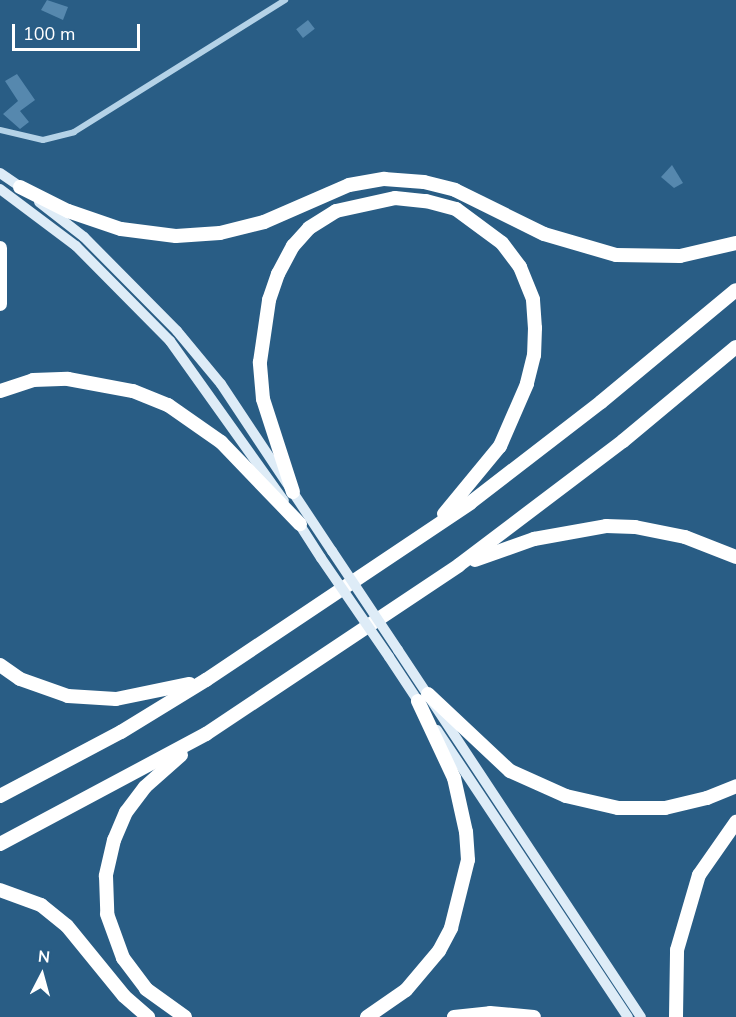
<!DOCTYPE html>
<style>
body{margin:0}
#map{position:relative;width:736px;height:1017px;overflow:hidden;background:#295d85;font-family:"Nunito Sans",sans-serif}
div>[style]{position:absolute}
.building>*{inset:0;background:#5688ae;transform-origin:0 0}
.street>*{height:6px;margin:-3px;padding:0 3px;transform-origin:3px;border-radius:3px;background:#b4d2e7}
.secondary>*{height:10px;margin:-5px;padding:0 5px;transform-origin:5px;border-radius:5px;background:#deecf7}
.highway>*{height:14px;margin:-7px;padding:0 7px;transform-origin:7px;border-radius:7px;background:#fff}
.secondary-bridge>*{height:10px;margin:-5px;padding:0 5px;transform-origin:5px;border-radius:5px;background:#deecf7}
span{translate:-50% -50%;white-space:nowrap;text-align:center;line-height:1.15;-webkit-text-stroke:4.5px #295d85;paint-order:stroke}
.north{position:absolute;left:12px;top:945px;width:60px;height:60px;-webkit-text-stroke:4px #295d85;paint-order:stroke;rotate:6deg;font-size:16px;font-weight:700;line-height:24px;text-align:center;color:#fff}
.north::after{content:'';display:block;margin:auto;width:21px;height:27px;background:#fff;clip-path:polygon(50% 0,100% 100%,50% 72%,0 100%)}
.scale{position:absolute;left:12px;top:24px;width:128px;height:27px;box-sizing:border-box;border:3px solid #fff;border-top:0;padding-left:8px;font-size:18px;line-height:21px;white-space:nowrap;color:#fff;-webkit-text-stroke:4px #295d85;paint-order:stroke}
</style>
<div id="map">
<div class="building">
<i style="clip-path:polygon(47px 0,68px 7px,63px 20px,41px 10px)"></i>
<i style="left:308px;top:20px;width:11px;height:15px;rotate:52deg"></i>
<i style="clip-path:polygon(17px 74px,35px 100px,20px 111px,29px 122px,20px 129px,3px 114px,18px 101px,5px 81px)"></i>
<i style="clip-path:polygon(672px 165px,683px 183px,674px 188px,661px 177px)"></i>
</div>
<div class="street">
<i style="left:0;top:130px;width:44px;rotate:13.1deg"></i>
<i style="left:43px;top:140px;width:32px;rotate:-14deg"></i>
<i style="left:74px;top:132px;width:249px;rotate:-32deg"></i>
</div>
<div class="secondary">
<i style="left:0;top:173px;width:30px;rotate:34deg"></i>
<i style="left:0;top:189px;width:95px;rotate:36.9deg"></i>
<i style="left:76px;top:246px;width:134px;rotate:45.3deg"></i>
<i style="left:170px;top:341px;width:196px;rotate:54.5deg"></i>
<i style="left:39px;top:202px;width:57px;rotate:37.9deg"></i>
<i style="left:84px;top:237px;width:132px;rotate:45.3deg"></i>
<i style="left:177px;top:331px;width:69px;rotate:50.3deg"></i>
<i style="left:221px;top:384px;width:201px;rotate:56.4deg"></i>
<i style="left:296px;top:519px;width:46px;rotate:57.3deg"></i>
<i style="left:398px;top:650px;width:440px;rotate:56.5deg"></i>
<i style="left:389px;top:657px;width:60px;rotate:56.6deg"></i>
<i style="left:437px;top:730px;width:345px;rotate:56.4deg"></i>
</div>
<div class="highway">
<i style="left:20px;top:187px;width:54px;rotate:26.6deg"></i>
<i style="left:68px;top:211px;width:56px;rotate:18.8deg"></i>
<i style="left:121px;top:229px;width:55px;rotate:7.3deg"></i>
<i style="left:176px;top:236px;width:44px;rotate:-3.9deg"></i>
<i style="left:220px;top:233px;width:45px;rotate:-14deg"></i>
<i style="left:264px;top:222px;width:93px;rotate:-23.5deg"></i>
<i style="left:349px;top:185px;width:36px;rotate:-10deg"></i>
<i style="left:384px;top:179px;width:40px;rotate:4.3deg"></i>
<i style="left:424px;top:182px;width:32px;rotate:14deg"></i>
<i style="left:455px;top:190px;width:99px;rotate:26.3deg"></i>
<i style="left:544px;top:234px;width:75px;rotate:16.3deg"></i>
<i style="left:616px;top:255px;width:64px;rotate:0.9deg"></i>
<i style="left:680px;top:256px;width:57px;rotate:-13.1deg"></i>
<i style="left:0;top:248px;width:56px;rotate:90deg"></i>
<i style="left:0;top:391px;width:35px;rotate:-18deg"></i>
<i style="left:33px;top:380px;width:35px;rotate:-2deg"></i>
<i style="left:68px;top:379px;width:66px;rotate:10.5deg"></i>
<i style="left:133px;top:391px;width:38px;rotate:22deg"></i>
<i style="left:168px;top:405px;width:65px;rotate:34.9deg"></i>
<i style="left:221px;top:442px;width:114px;rotate:46.1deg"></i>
<i style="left:293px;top:492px;width:98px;rotate:-107.9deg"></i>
<i style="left:263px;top:399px;width:37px;rotate:-95deg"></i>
<i style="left:260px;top:362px;width:63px;rotate:-81.7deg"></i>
<i style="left:269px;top:300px;width:28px;rotate:-71deg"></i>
<i style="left:278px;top:274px;width:32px;rotate:-62deg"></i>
<i style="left:293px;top:246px;width:24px;rotate:-48deg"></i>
<i style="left:309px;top:228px;width:32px;rotate:-32deg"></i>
<i style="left:336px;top:211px;width:60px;rotate:-12.4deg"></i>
<i style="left:395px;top:198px;width:31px;rotate:6deg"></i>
<i style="left:426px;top:201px;width:31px;rotate:15deg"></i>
<i style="left:456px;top:209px;width:57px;rotate:36.5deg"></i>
<i style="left:502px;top:243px;width:30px;rotate:53deg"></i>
<i style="left:520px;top:267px;width:35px;rotate:68deg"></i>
<i style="left:533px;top:300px;width:28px;rotate:86deg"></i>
<i style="left:535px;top:328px;width:27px;rotate:92deg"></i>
<i style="left:534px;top:355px;width:30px;rotate:104deg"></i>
<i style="left:527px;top:384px;width:68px;rotate:113.5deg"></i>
<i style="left:500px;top:446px;width:88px;rotate:129.5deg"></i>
<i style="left:475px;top:560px;width:63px;rotate:-19.6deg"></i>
<i style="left:534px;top:539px;width:73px;rotate:-10.2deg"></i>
<i style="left:606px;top:526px;width:29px;rotate:2deg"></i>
<i style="left:635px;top:527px;width:51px;rotate:11.3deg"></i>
<i style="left:685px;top:537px;width:55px;rotate:21.4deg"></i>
<i style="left:0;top:665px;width:24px;rotate:35deg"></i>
<i style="left:20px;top:679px;width:51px;rotate:19.5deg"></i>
<i style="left:68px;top:696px;width:48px;rotate:3.6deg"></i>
<i style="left:116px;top:699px;width:75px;rotate:-11.6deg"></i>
<i style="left:428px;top:694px;width:112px;rotate:43.2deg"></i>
<i style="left:510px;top:771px;width:61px;rotate:24.1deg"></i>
<i style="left:566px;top:796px;width:53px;rotate:13deg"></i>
<i style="left:618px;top:808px;width:47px"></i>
<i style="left:665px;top:808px;width:43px;rotate:-13.4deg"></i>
<i style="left:707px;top:798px;width:31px;rotate:-22deg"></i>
<i style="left:181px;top:755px;width:48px;rotate:138.4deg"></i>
<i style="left:145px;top:787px;width:31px;rotate:127deg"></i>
<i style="left:126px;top:812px;width:30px;rotate:113deg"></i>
<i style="left:114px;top:840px;width:37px;rotate:103deg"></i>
<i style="left:106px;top:876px;width:38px;rotate:88deg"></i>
<i style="left:107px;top:914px;width:47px;rotate:70deg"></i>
<i style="left:123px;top:958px;width:39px;rotate:53deg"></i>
<i style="left:146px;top:989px;width:48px;rotate:35.7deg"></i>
<i style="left:0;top:796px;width:137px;rotate:-27.9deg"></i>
<i style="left:121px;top:732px;width:100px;rotate:-31.5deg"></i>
<i style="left:206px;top:680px;width:318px;rotate:-33.8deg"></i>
<i style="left:470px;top:503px;width:165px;rotate:-37.6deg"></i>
<i style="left:601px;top:402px;width:175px;rotate:-39.7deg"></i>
<i style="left:0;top:844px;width:234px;rotate:-28.1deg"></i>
<i style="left:206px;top:734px;width:304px;rotate:-33.7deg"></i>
<i style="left:459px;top:565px;width:206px;rotate:-37.1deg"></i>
<i style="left:623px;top:441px;width:147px;rotate:-39.8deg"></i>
<i style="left:0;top:890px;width:44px;rotate:20.1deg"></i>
<i style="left:41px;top:905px;width:33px;rotate:39deg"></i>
<i style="left:67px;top:926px;width:90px;rotate:50.8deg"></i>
<i style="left:124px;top:996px;width:32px;rotate:41deg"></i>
<i style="left:367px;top:1017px;width:47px;rotate:-34.7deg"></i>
<i style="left:406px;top:990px;width:51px;rotate:-49.8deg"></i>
<i style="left:439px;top:951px;width:26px;rotate:-62deg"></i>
<i style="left:451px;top:928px;width:70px;rotate:-76deg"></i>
<i style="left:468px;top:860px;width:28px;rotate:-94deg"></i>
<i style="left:466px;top:832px;width:55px;rotate:-102.5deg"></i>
<i style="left:454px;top:778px;width:85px;rotate:-115.1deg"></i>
<i style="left:454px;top:1017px;width:36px;rotate:-6deg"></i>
<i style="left:490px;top:1013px;width:44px;rotate:5.2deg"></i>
<i style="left:676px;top:1017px;width:67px;rotate:-89.1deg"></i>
<i style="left:677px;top:950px;width:78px;rotate:-73.7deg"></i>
<i style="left:699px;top:875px;width:65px;rotate:-55.1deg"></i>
</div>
<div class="secondary-bridge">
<i style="left:332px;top:551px;width:119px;rotate:56.3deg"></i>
<i style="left:321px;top:558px;width:120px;rotate:55.5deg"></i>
</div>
<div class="north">N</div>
<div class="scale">100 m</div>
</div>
